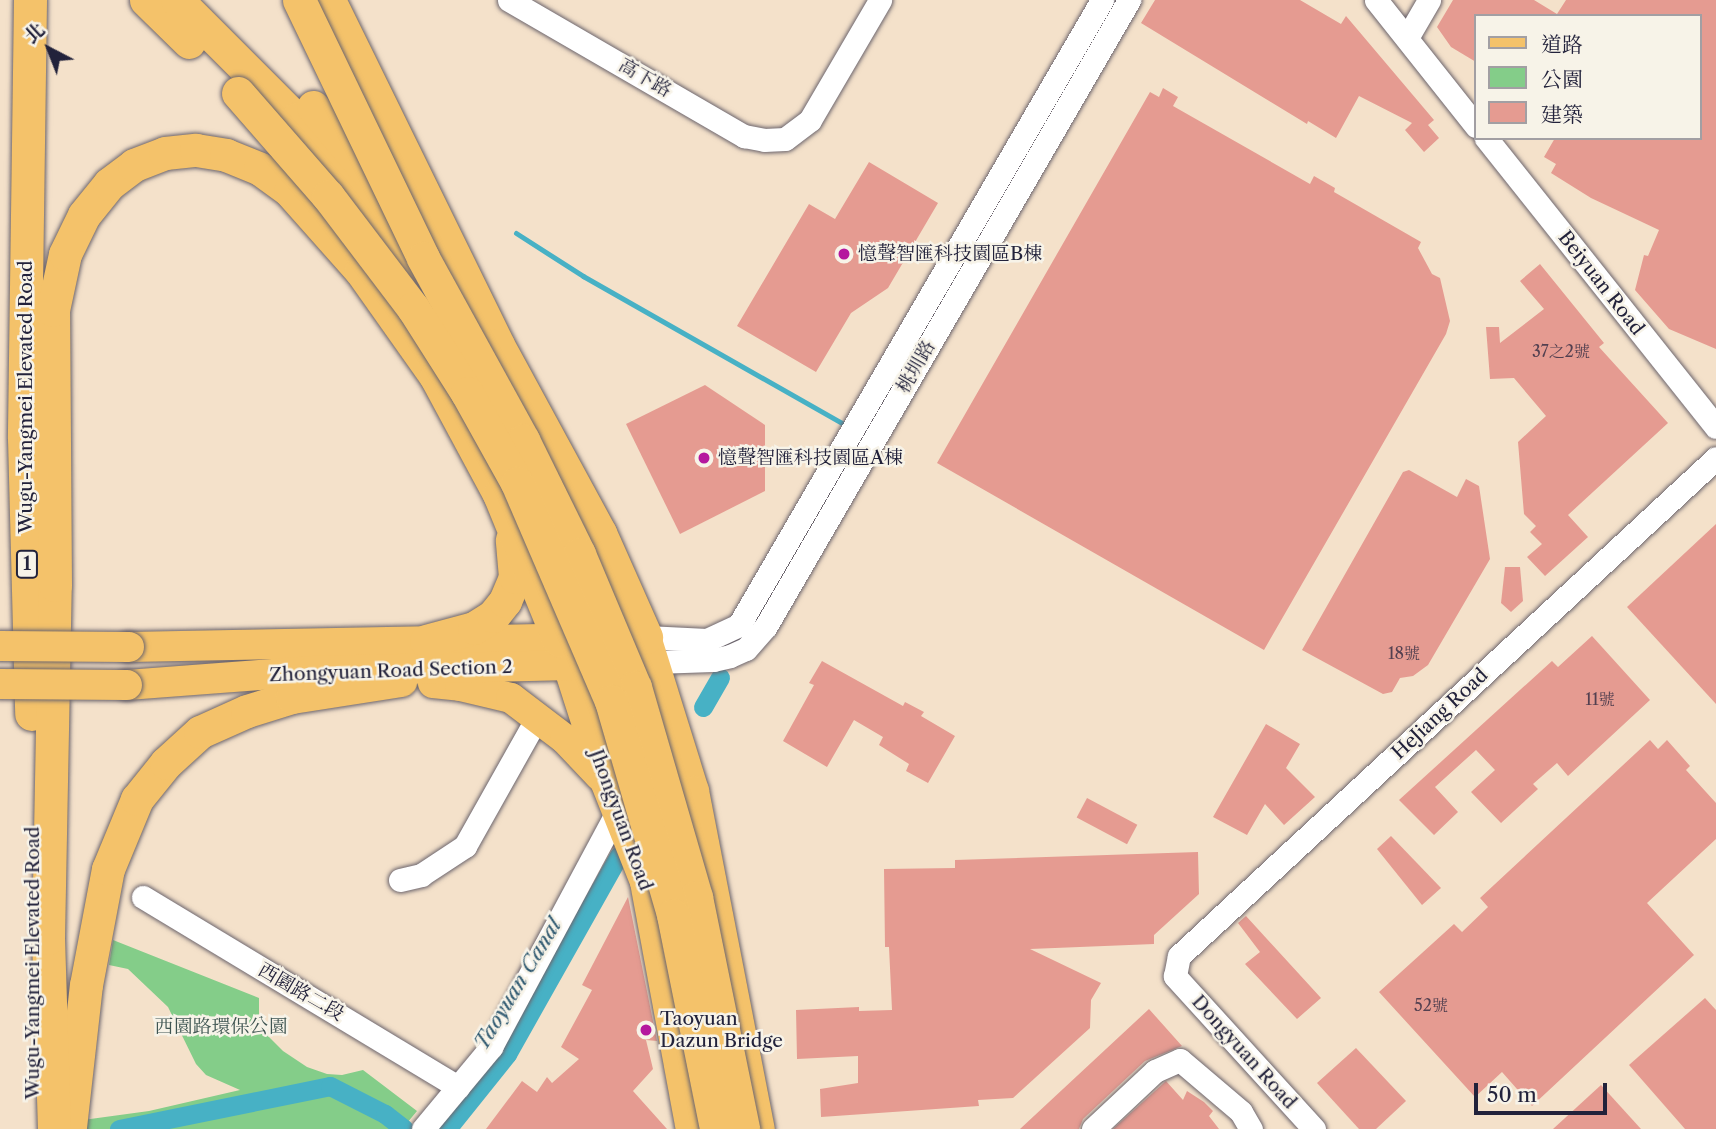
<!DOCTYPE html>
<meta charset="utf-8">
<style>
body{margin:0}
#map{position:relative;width:1716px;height:1129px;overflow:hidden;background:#f4e1ca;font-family:"Libre Caslon Text","Noto Serif TC",serif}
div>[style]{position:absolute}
.green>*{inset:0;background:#84cd89}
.stream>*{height:5px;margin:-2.5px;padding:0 2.5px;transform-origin:2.5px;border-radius:2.5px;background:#47b1c5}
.canal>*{height:19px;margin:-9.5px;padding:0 9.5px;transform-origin:9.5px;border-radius:9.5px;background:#47b1c5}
.building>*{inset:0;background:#e59b91;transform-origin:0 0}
.roads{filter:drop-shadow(0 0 2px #6c656d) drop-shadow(0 0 2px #6c656d)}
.minor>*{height:23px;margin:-11.5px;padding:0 11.5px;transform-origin:11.5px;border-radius:11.5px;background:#fff}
.major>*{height:30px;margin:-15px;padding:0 15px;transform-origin:15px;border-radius:15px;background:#f4c26a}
.highway>*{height:33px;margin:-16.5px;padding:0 16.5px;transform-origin:16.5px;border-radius:16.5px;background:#f4c26a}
.bridges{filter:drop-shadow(0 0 2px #6c656d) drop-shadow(0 0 2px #6c656d)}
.major-bridge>*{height:30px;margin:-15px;padding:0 15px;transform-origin:15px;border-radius:15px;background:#f4c26a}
.highway-bridge>*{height:33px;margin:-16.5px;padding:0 16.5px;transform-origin:16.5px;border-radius:16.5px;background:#f4c26a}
.dots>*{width:19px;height:19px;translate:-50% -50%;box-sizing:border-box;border:4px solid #f7f3e8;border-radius:50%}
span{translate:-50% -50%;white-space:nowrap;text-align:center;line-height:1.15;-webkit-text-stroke:5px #f7f3e8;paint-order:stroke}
.number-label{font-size:16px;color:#534050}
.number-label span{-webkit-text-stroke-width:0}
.shield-label span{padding:2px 5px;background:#f7f3e8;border:2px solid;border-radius:5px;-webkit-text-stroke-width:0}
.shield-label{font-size:18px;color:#22223b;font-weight:700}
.street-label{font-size:19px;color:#22223b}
.poi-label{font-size:19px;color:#22223b}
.left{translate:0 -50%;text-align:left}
.park-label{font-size:19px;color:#3f5552}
.water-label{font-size:21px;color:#315b72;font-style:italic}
.legend{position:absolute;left:1474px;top:14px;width:228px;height:126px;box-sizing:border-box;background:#f7f3e8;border:2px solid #a29fa3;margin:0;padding:9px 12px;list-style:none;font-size:21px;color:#22223b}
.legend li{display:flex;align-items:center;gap:14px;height:35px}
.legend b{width:35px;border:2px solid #a29fa3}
.north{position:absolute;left:14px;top:14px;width:70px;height:70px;-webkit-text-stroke:5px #f7f3e8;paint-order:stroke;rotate:318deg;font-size:19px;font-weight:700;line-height:28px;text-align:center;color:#22223b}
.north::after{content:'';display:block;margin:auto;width:24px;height:32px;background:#22223b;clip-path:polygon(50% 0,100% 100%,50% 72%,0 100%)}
.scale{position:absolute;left:1474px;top:1083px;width:133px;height:32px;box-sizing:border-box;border:4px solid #22223b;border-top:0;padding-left:9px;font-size:21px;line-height:24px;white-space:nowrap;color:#22223b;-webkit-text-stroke:5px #f7f3e8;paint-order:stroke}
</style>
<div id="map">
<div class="green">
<i style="clip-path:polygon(113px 940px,259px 998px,259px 1018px,265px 1033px,283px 1051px,307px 1067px,327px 1074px,342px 1075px,363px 1070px,417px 1111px,402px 1129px,84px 1129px,83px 1120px,149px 1111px,240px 1090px,206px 1075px,196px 1064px,168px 1007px,128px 969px,109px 965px)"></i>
</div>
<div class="stream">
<i style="left:516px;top:233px;width:80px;rotate:32.7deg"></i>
<i style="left:583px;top:276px;width:300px;rotate:29.6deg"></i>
</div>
<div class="canal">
<i style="left:703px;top:707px;width:34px;rotate:-60deg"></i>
<i style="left:119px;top:1129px;width:215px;rotate:-11.5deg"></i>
<i style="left:330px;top:1086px;width:62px;rotate:27deg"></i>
<i style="left:385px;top:1114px;width:24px;rotate:38deg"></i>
<i style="left:447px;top:1129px;width:96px;rotate:-51.3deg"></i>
<i style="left:507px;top:1054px;width:228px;rotate:-60.6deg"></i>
</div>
<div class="building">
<i style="clip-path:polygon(1155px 0,1300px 0,1341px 24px,1346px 16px,1434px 120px,1428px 125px,1439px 138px,1424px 152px,1405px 130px,1412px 123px,1359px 96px,1336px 138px,1308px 121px,1307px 124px,1141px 23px)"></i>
<i style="clip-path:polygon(1453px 0,1534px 0,1557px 14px,1566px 0,1716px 0,1716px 349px,1669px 329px,1635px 290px,1644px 255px,1648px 256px,1659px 230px,1591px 198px,1551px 173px,1556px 164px,1544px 157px,1555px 138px,1700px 138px,1700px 16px,1476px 16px,1476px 62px,1451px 47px,1437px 27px)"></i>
<i style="clip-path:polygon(1163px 88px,1178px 97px,1173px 106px,1310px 184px,1314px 176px,1335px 188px,1334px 192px,1421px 242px,1418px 248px,1432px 274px,1440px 278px,1450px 321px,1446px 334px,1264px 650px,937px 463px,1150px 92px,1159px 97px)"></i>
<i style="clip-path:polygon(869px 162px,938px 203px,888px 288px,851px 313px,816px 372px,737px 326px,809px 204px,835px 219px)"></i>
<i style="clip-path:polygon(1540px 264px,1604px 343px,1599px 347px,1668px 423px,1568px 515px,1588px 537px,1545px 576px,1527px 557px,1542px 544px,1530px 532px,1536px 526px,1524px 514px,1518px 442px,1546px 416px,1514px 378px,1490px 379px,1486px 327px,1499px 327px,1500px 343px,1544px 309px,1520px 281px)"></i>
<i style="clip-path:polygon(705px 385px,765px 425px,765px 491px,680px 534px,626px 424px)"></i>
<i style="clip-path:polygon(1409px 470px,1457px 497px,1466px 479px,1479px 486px,1490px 559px,1428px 665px,1413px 676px,1400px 678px,1392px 692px,1383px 694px,1302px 650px,1403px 472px)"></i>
<i style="clip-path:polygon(1716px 524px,1716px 704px,1627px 607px)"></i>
<i style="clip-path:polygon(1505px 567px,1520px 567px,1523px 601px,1511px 612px,1501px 603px)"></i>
<i style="clip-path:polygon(1592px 636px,1650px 700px,1568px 776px,1557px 763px,1533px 784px,1538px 789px,1501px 823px,1471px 792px,1495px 770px,1476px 750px,1435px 787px,1458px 812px,1434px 835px,1399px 800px,1552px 661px,1558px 667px)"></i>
<i style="clip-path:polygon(822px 661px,903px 706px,905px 702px,924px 712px,921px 716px,955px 736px,928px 783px,906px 771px,909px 764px,879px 745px,883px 737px,854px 720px,827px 767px,783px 741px,814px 685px,809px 683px)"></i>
<i style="clip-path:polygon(1266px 724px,1300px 744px,1286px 768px,1315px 797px,1284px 825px,1265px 804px,1247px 835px,1213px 817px)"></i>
<i style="clip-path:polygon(1650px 740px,1658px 749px,1667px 740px,1690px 766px,1686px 770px,1716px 803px,1716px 839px,1647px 903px,1694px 955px,1532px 1106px,1502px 1072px,1475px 1097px,1379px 992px,1454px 924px,1462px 932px,1488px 907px,1480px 898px)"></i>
<i style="left:1087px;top:798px;width:57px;height:22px;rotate:28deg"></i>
<i style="clip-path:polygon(1391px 836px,1441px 888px,1422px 905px,1377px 849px)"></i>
<i style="clip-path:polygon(1198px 852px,1199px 894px,1154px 935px,1154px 944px,1030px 949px,1101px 983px,1091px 1000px,1090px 1028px,1013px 1098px,978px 1100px,979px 1106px,821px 1117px,820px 1089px,858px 1083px,858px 1056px,797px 1059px,796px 1010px,859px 1007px,859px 1011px,892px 1010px,889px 947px,885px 947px,884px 869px,955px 868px,955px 860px)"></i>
<i style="clip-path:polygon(628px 897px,657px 1041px,646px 1040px,653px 1069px,633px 1091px,667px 1129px,486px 1129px,522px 1081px,537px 1092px,547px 1077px,552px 1083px,579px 1059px,561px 1047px,592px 990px,582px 985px)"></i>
<i style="clip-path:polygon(1246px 916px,1321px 998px,1297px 1019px,1245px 964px,1260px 952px,1238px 923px)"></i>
<i style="clip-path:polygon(1705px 998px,1716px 1010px,1716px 1129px,1685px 1129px,1629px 1065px)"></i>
<i style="clip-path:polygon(1149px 1009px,1182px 1046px,1145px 1061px,1083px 1119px,1079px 1129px,1020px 1129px)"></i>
<i style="clip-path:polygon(1356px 1048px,1406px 1101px,1376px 1129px,1359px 1129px,1317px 1083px)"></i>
<i style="clip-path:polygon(1166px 1081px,1183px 1100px,1187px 1091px,1204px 1102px,1213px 1111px,1209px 1116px,1219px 1129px,1113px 1129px)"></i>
<i style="clip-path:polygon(1601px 1085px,1641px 1129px,1553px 1129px)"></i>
</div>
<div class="roads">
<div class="minor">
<i style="left:509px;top:0;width:272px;rotate:30.1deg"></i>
<i style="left:744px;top:136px;width:20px;rotate:11deg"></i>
<i style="left:764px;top:140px;width:21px;rotate:-3deg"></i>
<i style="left:785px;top:139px;width:31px;rotate:-37deg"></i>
<i style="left:810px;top:120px;width:139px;rotate:-59.7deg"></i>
<i style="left:1376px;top:0;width:161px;rotate:51.6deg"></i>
<i style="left:1407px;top:38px;width:44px;rotate:-59.9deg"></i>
<i style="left:1486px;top:138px;width:369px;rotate:51.5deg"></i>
<i style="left:646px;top:637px;width:61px;rotate:2.8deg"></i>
<i style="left:707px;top:640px;width:35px;rotate:-25deg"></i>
<i style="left:739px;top:625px;width:723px;rotate:-59.85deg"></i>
<i style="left:654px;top:662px;width:59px;rotate:-1.9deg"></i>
<i style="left:713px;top:660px;width:17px;rotate:-13deg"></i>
<i style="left:730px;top:656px;width:17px;rotate:-24deg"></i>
<i style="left:746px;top:649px;width:30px;rotate:-49deg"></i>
<i style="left:766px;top:626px;width:724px;rotate:-59.89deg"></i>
<i style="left:400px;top:880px;width:22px;rotate:-13deg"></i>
<i style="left:421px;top:875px;width:53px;rotate:-33.4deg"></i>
<i style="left:465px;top:846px;width:149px;rotate:-60.7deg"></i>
<i style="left:143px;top:897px;width:368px;rotate:31.1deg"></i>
<i style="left:423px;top:1129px;width:107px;rotate:-50.3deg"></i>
<i style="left:491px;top:1047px;width:269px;rotate:-61.8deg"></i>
<i style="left:1093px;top:1129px;width:85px;rotate:-43.1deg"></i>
<i style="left:1155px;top:1071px;width:27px;rotate:-24deg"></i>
<i style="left:1180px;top:1060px;width:80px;rotate:40.4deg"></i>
<i style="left:1241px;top:1112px;width:20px;rotate:60deg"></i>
<i style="left:1314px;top:1129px;width:207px;rotate:-132.3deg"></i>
<i style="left:1175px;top:976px;width:20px;rotate:-79deg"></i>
<i style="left:1179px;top:956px;width:732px;rotate:-42.84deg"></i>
</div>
<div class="major">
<i style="left:624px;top:637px;width:22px"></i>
<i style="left:646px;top:637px;width:161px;rotate:72.7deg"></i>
<i style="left:694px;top:791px;width:344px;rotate:79deg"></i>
<i style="left:129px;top:647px;width:452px;rotate:-1.1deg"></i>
<i style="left:563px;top:650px;width:138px;rotate:72.2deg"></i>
<i style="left:605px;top:781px;width:109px;rotate:68.4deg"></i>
<i style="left:645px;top:882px;width:251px;rotate:79.5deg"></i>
<i style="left:433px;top:683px;width:27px;rotate:6deg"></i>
<i style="left:460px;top:686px;width:52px;rotate:13.2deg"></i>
<i style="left:511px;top:698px;width:68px;rotate:37.2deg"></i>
<i style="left:565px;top:739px;width:51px;rotate:46.6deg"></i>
<i style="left:127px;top:685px;width:186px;rotate:-4.3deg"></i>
<i style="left:312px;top:671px;width:304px;rotate:-1.3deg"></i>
</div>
<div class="highway">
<i style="left:30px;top:0;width:438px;rotate:90.8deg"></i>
<i style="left:24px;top:438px;width:276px;rotate:88.5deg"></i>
<i style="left:146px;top:0;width:60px;rotate:44.3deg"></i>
<i style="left:177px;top:0;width:168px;rotate:45deg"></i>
<i style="left:296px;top:119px;width:103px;rotate:50.9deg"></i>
<i style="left:361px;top:199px;width:153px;rotate:57.6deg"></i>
<i style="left:329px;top:0;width:384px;rotate:63.9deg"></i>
<i style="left:498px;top:345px;width:214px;rotate:61.5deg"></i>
<i style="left:600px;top:533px;width:114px;rotate:66.1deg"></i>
<i style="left:313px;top:107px;width:107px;rotate:49.9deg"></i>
<i style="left:426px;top:641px;width:50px;rotate:-15.2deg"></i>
<i style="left:474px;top:628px;width:22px;rotate:-32deg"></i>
<i style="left:493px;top:616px;width:19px;rotate:-51deg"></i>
<i style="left:505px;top:601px;width:26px;rotate:-67deg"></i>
<i style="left:515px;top:577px;width:37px;rotate:-95deg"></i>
<i style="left:70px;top:1127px;width:143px;rotate:-83.6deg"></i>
<i style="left:86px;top:985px;width:118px;rotate:-79.3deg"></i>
<i style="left:108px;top:869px;width:76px;rotate:-67.5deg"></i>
<i style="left:137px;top:799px;width:46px;rotate:-51.1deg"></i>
<i style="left:166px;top:763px;width:46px;rotate:-42.4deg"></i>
<i style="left:200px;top:732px;width:51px;rotate:-24.1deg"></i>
<i style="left:247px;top:711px;width:47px;rotate:-17.3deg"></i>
<i style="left:292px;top:697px;width:110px;rotate:-8.9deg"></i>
<i style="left:54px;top:1129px;width:191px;rotate:-91.8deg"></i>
<i style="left:48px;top:938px;width:353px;rotate:-88.9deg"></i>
<i style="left:55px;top:585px;width:275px;rotate:-90.4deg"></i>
<i style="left:53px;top:310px;width:57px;rotate:-77.9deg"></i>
<i style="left:65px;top:254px;width:43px;rotate:-64deg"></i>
<i style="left:84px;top:215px;width:40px;rotate:-51deg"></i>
<i style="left:109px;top:184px;width:31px;rotate:-37deg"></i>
<i style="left:134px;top:165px;width:33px;rotate:-21deg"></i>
<i style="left:165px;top:153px;width:31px;rotate:-6deg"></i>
<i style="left:196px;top:150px;width:30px;rotate:9deg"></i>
<i style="left:226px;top:155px;width:37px;rotate:22deg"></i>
<i style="left:260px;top:169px;width:37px;rotate:36deg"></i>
<i style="left:290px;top:191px;width:107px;rotate:48.4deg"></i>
<i style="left:361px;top:271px;width:130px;rotate:54.7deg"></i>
<i style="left:436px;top:377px;width:133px;rotate:61.7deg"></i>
<i style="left:499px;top:494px;width:158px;rotate:67.7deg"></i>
</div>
</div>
<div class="bridges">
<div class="major-bridge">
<i style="left:0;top:646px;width:129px;rotate:0.4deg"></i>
<i style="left:0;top:684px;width:127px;rotate:0.5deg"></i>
</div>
<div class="highway-bridge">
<i style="left:299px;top:0;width:286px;rotate:64.3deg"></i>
<i style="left:423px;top:258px;width:208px;rotate:61.2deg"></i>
<i style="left:523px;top:440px;width:127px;rotate:63.8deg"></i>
<i style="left:579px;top:554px;width:144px;rotate:67.2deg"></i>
<i style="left:635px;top:687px;width:219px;rotate:73.8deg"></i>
<i style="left:696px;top:897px;width:237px;rotate:78.5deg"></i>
<i style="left:238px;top:93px;width:137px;rotate:48.9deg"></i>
<i style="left:328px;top:196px;width:141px;rotate:52.8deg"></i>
<i style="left:413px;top:308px;width:101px;rotate:57.6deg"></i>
<i style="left:467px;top:393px;width:103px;rotate:60.9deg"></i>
<i style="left:517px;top:483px;width:237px;rotate:66.7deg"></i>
<i style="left:611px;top:701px;width:223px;rotate:73.8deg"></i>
<i style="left:673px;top:915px;width:218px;rotate:78.6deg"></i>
</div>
</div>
<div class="dots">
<i style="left:844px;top:254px;background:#b5179e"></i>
<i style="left:704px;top:458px;background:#b5179e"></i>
<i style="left:646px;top:1030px;background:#b5179e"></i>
</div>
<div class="number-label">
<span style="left:1561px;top:351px">37之2號</span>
<span style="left:1404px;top:653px">18號</span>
<span style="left:1600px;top:699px">11號</span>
<span style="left:1431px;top:1005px">52號</span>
</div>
<div class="shield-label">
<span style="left:27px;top:564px">1</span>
</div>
<div class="street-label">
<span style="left:645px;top:78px;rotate:30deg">高下路</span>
<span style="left:1601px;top:283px;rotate:52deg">Beiyuan Road</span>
<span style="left:916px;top:367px;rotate:-60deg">桃圳路</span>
<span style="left:26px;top:397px;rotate:-90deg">Wugu-Yangmei Elevated Road</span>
<span style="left:391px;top:671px;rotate:-2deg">Zhongyuan Road Section 2</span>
<span style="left:1440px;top:714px;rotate:-43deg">HeJiang Road</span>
<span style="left:621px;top:820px;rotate:70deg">Jhongyuan Road</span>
<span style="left:33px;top:963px;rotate:-90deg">Wugu-Yangmei Elevated Road</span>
<span style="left:301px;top:992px;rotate:30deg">西園路二段</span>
<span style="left:1244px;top:1052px;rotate:48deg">Dongyuan Road</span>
</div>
<div class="poi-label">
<span class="left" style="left:858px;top:254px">憶聲智匯科技園區B棟</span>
<span class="left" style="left:718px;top:458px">憶聲智匯科技園區A棟</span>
<span class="left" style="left:660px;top:1030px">Taoyuan<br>Dazun Bridge</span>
</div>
<div class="park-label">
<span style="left:221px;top:1027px">西園路環保公園</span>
</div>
<div class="water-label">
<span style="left:518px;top:984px;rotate:-59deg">Taoyuan Canal</span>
</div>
<ul class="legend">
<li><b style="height:9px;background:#f4c26a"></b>道路</li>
<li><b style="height:19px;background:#84cd89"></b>公園</li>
<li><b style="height:19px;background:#e59b91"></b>建築</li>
</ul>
<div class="north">北</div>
<div class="scale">50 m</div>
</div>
